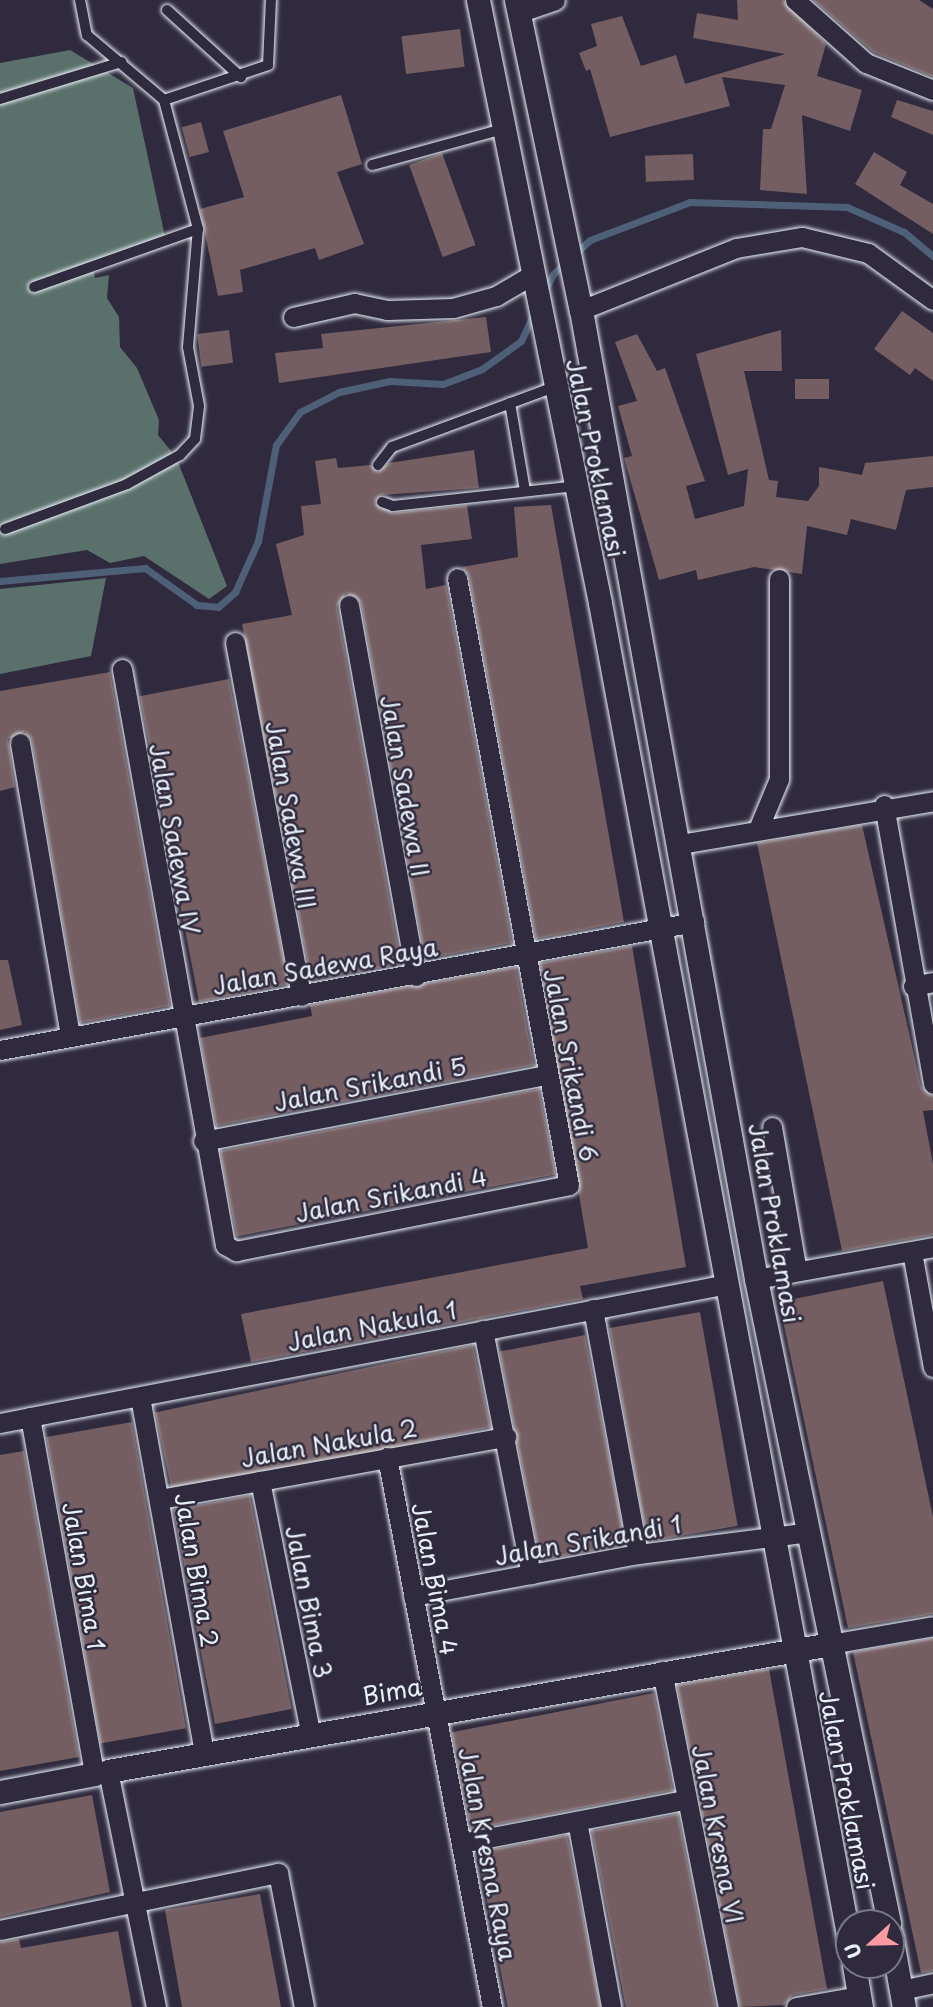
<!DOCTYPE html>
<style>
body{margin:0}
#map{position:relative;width:933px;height:2007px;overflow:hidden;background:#2f2a3d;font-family:"Playpen Sans",sans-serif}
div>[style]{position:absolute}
.green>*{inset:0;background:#5a706a}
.stream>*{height:7px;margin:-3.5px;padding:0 3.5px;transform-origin:3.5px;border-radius:3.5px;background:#4e6078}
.building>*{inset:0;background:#745e61;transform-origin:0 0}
.roads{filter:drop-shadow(0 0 2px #e8f1f8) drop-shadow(0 0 2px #e8f1f8)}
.service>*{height:10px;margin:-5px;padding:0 5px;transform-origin:5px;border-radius:5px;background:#2f2a3d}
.minor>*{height:19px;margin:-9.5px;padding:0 9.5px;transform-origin:9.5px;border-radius:9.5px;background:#2f2a3d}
.tertiary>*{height:23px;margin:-11.5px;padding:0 11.5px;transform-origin:11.5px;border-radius:11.5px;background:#2f2a3d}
span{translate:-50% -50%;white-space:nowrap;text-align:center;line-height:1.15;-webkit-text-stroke:5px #2f2a3d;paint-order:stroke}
.street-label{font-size:24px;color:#e8f1f8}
.north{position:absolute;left:835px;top:1909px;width:70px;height:70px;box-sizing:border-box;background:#2f2a3d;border:2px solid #797a88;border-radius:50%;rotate:248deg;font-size:19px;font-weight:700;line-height:28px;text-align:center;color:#e8f1f8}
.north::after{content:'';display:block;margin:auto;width:24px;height:32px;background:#ff9aa2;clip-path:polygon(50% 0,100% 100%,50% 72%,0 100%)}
</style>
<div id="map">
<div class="green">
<i style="clip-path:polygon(70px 50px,133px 88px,167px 246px,93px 267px,95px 278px,109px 275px,107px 298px,119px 317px,120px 347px,137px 368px,159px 420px,158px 435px,176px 457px,227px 586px,209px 599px,144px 556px,110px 563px,87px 550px,0 564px,0 63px)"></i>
<i style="clip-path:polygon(106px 578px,91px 656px,0 674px,0 589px)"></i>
</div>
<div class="stream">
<i style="left:543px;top:294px;width:22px;rotate:-63deg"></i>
<i style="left:553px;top:274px;width:50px;rotate:-42.6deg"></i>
<i style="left:590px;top:240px;width:107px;rotate:-20.8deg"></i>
<i style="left:690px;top:202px;width:157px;rotate:1.8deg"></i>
<i style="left:847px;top:207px;width:62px;rotate:23.7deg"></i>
<i style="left:904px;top:232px;width:38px;rotate:40deg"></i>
<i style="left:0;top:581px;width:146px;rotate:-5.1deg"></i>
<i style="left:145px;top:568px;width:64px;rotate:35.4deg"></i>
<i style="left:197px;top:605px;width:21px;rotate:5deg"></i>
<i style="left:218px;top:607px;width:23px;rotate:-41deg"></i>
<i style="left:235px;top:592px;width:56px;rotate:-65.7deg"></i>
<i style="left:258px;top:541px;width:98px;rotate:-79.4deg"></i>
<i style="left:276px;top:445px;width:41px;rotate:-54deg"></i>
<i style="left:300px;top:412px;width:44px;rotate:-27.1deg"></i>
<i style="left:339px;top:392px;width:52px;rotate:-12.2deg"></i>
<i style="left:390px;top:381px;width:53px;rotate:3.2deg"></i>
<i style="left:443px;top:384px;width:42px;rotate:-21deg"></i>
<i style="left:482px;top:369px;width:48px;rotate:-35.7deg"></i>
<i style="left:521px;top:341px;width:33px;rotate:-65deg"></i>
</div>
<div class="building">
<i style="clip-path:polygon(737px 0,783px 0,826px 44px,817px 76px,862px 90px,850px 131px,802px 115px,807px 194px,760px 190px,763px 129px,771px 129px,785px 85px,722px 77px,730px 106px,610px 137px,590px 69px,586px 71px,579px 53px,597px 46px,591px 24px,622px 16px,641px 66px,676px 55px,685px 84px,785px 54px,693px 38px,697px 13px,738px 20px)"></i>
<i style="clip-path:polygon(813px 0,919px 0,933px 9px,933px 77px,873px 52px)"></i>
<i style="left:460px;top:29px;width:38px;height:59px;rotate:83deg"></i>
<i style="clip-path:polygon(341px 95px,362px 164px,337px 172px,364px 244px,319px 260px,315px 248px,240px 270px,243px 292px,218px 296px,200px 209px,244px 197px,223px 131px)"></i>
<i style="clip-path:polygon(897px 100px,933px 111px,933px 135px,891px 117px)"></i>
<i style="left:201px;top:122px;width:31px;height:20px;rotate:75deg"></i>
<i style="clip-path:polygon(874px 152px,907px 172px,900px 185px,933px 204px,933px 234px,855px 184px)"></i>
<i style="left:442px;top:153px;width:98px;height:35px;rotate:70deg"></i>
<i style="left:693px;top:154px;width:26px;height:48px;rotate:88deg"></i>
<i style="clip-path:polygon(902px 311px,933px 333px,933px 381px,915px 368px,910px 375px,874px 349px)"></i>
<i style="clip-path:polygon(486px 317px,491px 352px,279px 383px,275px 353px,323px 348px,321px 334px)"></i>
<i style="left:229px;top:330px;width:33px;height:32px;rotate:83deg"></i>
<i style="clip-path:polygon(781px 330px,782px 371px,744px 371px,769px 480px,778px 481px,776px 497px,808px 501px,819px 486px,819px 467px,862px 475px,865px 463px,933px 456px,933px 487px,906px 490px,896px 530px,851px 519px,847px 535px,807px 526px,802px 574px,754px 567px,698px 580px,696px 570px,659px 580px,624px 458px,632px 456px,618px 406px,637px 401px,615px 342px,637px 334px,657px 371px,665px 368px,705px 481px,686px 486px,695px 519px,744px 506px,748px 469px,728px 475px,696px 354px)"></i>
<i style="left:795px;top:379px;width:34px;height:20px"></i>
<i style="clip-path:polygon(474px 450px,479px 488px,381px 495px,375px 503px,393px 513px,467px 505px,472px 539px,421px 545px,426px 589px,446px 585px,512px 943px,425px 959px,361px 603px,346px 593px,337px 607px,401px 964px,311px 980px,242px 624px,292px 615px,276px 544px,304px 535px,301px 506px,321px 504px,315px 461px,336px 458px,338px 468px,371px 465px,378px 472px,389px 463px)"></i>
<i style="clip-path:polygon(551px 505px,624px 922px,536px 939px,469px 576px,462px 567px,518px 557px,514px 507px)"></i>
<i style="clip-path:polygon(110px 672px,170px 1006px,80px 1023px,32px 741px,25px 732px,8px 739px,15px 787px,0 791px,0 691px)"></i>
<i style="left:229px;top:679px;width:311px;height:91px;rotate:79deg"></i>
<i style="clip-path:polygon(862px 825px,921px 1086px,933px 1096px,933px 1110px,923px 1111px,933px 1164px,933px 1235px,842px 1251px,757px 843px)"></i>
<i style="clip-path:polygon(632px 946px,686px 1267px,580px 1286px,583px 1299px,251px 1362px,241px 1314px,588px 1248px,540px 963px)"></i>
<i style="clip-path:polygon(0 960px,8px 960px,22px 1025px,0 1030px)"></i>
<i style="clip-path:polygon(516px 967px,534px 1065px,216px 1126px,200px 1038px,312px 1016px,310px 1005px)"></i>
<i style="left:539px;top:1089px;width:87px;height:325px;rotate:79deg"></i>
<i style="clip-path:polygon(883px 1281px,933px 1517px,933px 1614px,848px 1628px,779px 1302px)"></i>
<i style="left:700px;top:1312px;width:217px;height:92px;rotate:80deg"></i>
<i style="left:585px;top:1335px;width:213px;height:87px;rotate:79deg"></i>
<i style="left:473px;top:1345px;width:84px;height:325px;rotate:78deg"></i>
<i style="left:132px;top:1422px;width:311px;height:87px;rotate:80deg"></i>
<i style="clip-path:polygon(24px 1451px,79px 1757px,0 1771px,0 1455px)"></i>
<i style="left:250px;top:1495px;width:218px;height:78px;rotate:79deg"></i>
<i style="clip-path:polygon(933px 1638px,933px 1971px,921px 1973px,853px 1652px)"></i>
<i style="clip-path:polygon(769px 1669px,827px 1989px,793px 1995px,784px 2005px,740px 2007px,677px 1685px)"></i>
<i style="left:654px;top:1693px;width:99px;height:206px;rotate:79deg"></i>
<i style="clip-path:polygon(92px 1795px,110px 1892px,0 1917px,0 1812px)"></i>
<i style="left:678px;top:1814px;width:197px;height:88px;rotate:79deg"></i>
<i style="left:567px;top:1835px;width:175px;height:91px;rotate:79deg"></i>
<i style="clip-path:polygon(260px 1894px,281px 2007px,182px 2007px,165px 1910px)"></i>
<i style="clip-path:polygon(118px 1931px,132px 2007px,0 2007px,0 1942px,19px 1939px,21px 1948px)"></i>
</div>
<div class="roads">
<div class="service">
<i style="left:80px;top:0;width:36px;rotate:79deg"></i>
<i style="left:87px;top:35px;width:101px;rotate:40.2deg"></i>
<i style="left:164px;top:100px;width:110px;rotate:-18.6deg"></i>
<i style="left:268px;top:65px;width:65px;rotate:-87.4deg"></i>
<i style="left:167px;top:10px;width:100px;rotate:42.2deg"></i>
<i style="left:0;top:99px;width:127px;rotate:-16.9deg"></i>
<i style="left:372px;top:165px;width:136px;rotate:-15.4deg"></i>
<i style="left:34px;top:287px;width:174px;rotate:-19.5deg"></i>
<i style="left:198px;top:229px;width:133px;rotate:-104.8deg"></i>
<i style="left:510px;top:403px;width:89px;rotate:80.3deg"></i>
<i style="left:378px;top:465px;width:23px;rotate:-52deg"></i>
<i style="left:392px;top:447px;width:173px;rotate:-20.3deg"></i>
<i style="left:382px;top:502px;width:12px;rotate:20deg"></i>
<i style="left:393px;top:506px;width:184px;rotate:-6.2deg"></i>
<i style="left:5px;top:529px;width:130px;rotate:-20.2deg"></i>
<i style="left:127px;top:484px;width:60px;rotate:-28.7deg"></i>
<i style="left:180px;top:455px;width:22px;rotate:-47deg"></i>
<i style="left:195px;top:439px;width:33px;rotate:-83deg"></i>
<i style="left:199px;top:406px;width:60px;rotate:-100.6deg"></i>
<i style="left:188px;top:347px;width:118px;rotate:-85.2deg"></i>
</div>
<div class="minor">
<i style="left:795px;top:0;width:95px;rotate:41.6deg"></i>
<i style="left:866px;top:63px;width:72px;rotate:21.9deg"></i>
<i style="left:518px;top:13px;width:39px;rotate:-19deg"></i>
<i style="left:581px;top:310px;width:167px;rotate:-21.8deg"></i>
<i style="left:736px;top:248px;width:67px;rotate:-9.5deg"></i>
<i style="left:802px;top:237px;width:68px;rotate:13.6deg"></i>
<i style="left:868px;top:253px;width:80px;rotate:35.9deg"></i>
<i style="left:293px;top:317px;width:63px;rotate:-12.9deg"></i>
<i style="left:354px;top:303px;width:34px;rotate:12deg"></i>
<i style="left:387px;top:310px;width:66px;rotate:-1.7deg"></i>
<i style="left:453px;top:308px;width:45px;rotate:-15.6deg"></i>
<i style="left:496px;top:296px;width:42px;rotate:-30.3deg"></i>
<i style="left:349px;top:605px;width:377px;rotate:79.8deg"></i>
<i style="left:235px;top:642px;width:360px;rotate:79.4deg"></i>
<i style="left:122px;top:669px;width:585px;rotate:79.86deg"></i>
<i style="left:225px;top:1245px;width:13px;rotate:29deg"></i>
<i style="left:236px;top:1251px;width:339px;rotate:-11.2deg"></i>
<i style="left:569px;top:1185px;width:617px;rotate:-100.45deg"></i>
<i style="left:20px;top:743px;width:296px;rotate:80.3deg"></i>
<i style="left:884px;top:805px;width:283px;rotate:80deg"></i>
<i style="left:759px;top:827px;width:52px;rotate:-67.4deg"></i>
<i style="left:779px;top:779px;width:200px;rotate:-90deg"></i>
<i style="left:680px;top:844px;width:257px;rotate:-9.6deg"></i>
<i style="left:913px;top:986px;width:20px;rotate:-11deg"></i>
<i style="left:0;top:1050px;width:706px;rotate:-10.45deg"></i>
<i style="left:772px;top:1127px;width:146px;rotate:80.2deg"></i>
<i style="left:203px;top:1141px;width:350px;rotate:-10.9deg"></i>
<i style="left:912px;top:1252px;width:117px;rotate:79.7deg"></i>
<i style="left:756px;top:1279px;width:180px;rotate:-10.2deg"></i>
<i style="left:593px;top:1309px;width:249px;rotate:79.6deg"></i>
<i style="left:483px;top:1330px;width:249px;rotate:78.9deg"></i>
<i style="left:140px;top:1397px;width:361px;rotate:79.8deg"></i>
<i style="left:30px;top:1417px;width:704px;rotate:-10.8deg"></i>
<i style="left:0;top:1423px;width:31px;rotate:-11deg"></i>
<i style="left:30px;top:1417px;width:363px;rotate:79.8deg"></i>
<i style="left:94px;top:1774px;width:14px;rotate:-12deg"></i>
<i style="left:108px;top:1771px;width:241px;rotate:78.5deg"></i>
<i style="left:387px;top:1457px;width:560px;rotate:79.19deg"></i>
<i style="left:260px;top:1481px;width:256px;rotate:78.7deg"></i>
<i style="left:160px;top:1499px;width:352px;rotate:-10.2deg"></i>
<i style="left:413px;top:1596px;width:229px;rotate:-10.6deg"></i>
<i style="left:638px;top:1554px;width:173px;rotate:-7.3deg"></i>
<i style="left:836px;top:1643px;width:98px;rotate:-9.9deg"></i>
<i style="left:662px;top:1671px;width:342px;rotate:78.9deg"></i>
<i style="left:577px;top:1821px;width:189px;rotate:79.6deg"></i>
<i style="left:461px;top:1843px;width:227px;rotate:-10.9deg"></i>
<i style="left:0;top:1930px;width:284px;rotate:-11.6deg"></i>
<i style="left:278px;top:1873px;width:136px;rotate:79deg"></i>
<i style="left:901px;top:1990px;width:33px;rotate:-12deg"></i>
<i style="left:796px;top:2007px;width:65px;rotate:-9.8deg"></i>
</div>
<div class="tertiary">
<i style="left:478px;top:0;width:615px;rotate:78.56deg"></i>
<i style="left:600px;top:603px;width:1360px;rotate:79.45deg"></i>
<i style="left:516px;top:0;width:317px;rotate:78.2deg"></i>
<i style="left:581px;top:310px;width:985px;rotate:79.76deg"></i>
<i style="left:756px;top:1279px;width:658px;rotate:78.33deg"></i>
<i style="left:108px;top:1771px;width:739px;rotate:-9.97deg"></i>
<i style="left:0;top:1792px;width:96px;rotate:-10.8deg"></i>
<i style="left:891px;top:1935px;width:73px;rotate:79.8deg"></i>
<i style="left:854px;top:1965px;width:43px;rotate:80.5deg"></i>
</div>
</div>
<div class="street-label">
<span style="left:596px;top:458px;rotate:78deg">Jalan Proklamasi</span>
<span style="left:405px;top:786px;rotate:80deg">Jalan Sadewa II</span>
<span style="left:291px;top:815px;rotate:80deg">Jalan Sadewa III</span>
<span style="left:175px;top:839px;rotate:80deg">Jalan Sadewa IV</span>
<span style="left:325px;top:966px;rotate:-10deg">Jalan Sadewa Raya</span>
<span style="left:571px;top:1065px;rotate:79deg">Jalan Srikandi 6</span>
<span style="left:370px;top:1084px;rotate:-11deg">Jalan Srikandi 5</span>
<span style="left:391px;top:1195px;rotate:-11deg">Jalan Srikandi 4</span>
<span style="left:775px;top:1223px;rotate:80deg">Jalan Proklamasi</span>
<span style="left:372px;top:1326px;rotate:-11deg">Jalan Nakula 1</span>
<span style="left:329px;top:1443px;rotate:-10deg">Jalan Nakula 2</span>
<span style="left:588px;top:1540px;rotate:-10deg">Jalan Srikandi 1</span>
<span style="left:197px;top:1570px;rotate:80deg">Jalan Bima 2</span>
<span style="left:84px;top:1576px;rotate:80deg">Jalan Bima 1</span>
<span style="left:435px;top:1579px;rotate:79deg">Jalan Bima 4</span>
<span style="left:309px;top:1602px;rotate:79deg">Jalan Bima 3</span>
<span style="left:392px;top:1691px;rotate:-10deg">Bima</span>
<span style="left:847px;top:1790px;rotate:79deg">Jalan Proklamasi</span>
<span style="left:718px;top:1834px;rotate:79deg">Jalan Kresna VI</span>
<span style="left:488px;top:1854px;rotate:79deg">Jalan Kresna Raya</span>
</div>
<div class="north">U</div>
</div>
